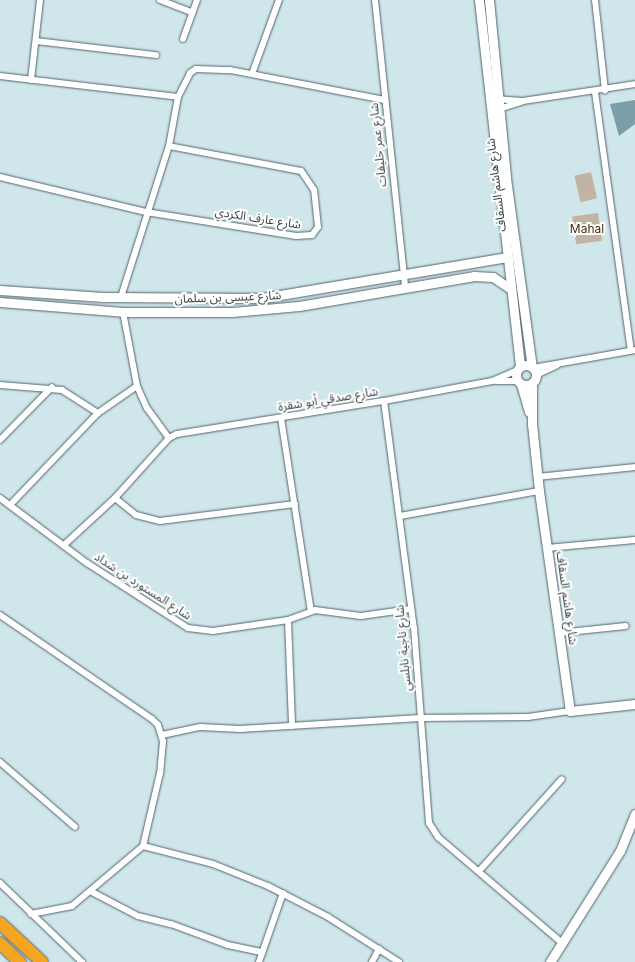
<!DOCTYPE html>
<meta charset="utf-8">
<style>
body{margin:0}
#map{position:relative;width:635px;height:962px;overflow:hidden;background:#cfe6eb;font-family:Inter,"Noto Sans Arabic",sans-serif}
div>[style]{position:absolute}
.green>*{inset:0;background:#c2b4a4;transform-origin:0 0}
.water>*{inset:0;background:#7b9fa8}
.roads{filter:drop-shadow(0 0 1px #51656a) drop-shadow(0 0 1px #51656a)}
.minor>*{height:6px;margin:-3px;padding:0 3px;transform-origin:3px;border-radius:3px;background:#fff}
.tertiary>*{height:9px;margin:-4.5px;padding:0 4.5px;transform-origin:4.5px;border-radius:4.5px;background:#fff}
.tertiary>.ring{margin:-4.5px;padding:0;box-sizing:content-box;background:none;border:9px solid #fff;border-radius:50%}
.motorway>*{height:12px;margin:-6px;padding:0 6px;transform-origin:6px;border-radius:6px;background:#f6a520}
span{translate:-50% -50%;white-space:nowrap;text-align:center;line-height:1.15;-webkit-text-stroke:4px #fff;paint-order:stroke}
.street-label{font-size:12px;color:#363f41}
.park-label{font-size:12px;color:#432c0a}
</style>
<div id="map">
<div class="green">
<i style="left:591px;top:172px;width:27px;height:17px;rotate:77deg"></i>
<i style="left:598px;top:213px;width:28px;height:26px;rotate:82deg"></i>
</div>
<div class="water">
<i style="clip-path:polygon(635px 100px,635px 124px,619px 136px,610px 104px)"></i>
</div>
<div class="roads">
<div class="minor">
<i style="left:160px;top:0;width:34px;rotate:21deg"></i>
<i style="left:375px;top:0;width:289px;rotate:84deg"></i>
<i style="left:595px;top:0;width:91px;rotate:83.7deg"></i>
<i style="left:183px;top:39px;width:41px;rotate:-70.3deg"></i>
<i style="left:36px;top:41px;width:121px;rotate:6.7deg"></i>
<i style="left:252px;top:74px;width:79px;rotate:-70deg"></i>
<i style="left:0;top:76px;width:179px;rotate:6.7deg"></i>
<i style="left:31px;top:80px;width:81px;rotate:-83.6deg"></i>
<i style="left:595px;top:92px;width:260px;rotate:82.1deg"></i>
<i style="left:495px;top:99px;width:27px;rotate:4deg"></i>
<i style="left:496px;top:110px;width:28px;rotate:-18deg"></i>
<i style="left:523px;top:101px;width:113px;rotate:-8.6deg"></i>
<i style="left:0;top:177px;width:150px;rotate:13.5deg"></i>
<i style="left:146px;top:212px;width:152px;rotate:9.1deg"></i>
<i style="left:296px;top:236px;width:16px;rotate:-4deg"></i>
<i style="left:312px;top:235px;width:10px;rotate:-53deg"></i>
<i style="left:318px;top:227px;width:37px;rotate:-96deg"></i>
<i style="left:314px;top:190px;width:23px;rotate:-124deg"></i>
<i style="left:301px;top:171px;width:134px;rotate:-169.3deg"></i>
<i style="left:121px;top:297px;width:158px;rotate:-72.4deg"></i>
<i style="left:169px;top:146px;width:50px;rotate:-79.6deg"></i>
<i style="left:178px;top:97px;width:27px;rotate:-63deg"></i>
<i style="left:190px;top:73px;width:7px;rotate:-34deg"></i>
<i style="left:196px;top:69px;width:34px;rotate:2deg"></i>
<i style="left:230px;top:70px;width:157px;rotate:11deg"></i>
<i style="left:123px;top:312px;width:75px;rotate:79.3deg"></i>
<i style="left:137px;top:386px;width:24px;rotate:66deg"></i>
<i style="left:147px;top:408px;width:37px;rotate:54deg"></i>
<i style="left:533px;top:368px;width:104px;rotate:-10deg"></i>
<i style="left:536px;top:375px;width:23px;rotate:-25deg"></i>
<i style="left:496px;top:381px;width:22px"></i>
<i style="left:0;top:385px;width:62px;rotate:4.6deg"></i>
<i style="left:62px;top:390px;width:43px;rotate:32.6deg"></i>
<i style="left:384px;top:401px;width:229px;rotate:82.5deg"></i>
<i style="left:414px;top:628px;width:196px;rotate:85.6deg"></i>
<i style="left:429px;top:823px;width:17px;rotate:57deg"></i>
<i style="left:438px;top:837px;width:163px;rotate:40.5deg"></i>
<i style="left:281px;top:418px;width:195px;rotate:81.2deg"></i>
<i style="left:0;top:440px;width:74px;rotate:-45.5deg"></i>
<i style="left:537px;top:477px;width:99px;rotate:-5.8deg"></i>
<i style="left:0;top:498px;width:109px;rotate:36.8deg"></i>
<i style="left:87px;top:563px;width:120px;rotate:32.8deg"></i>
<i style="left:188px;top:628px;width:25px;rotate:7deg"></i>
<i style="left:213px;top:631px;width:76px;rotate:-8.3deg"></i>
<i style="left:288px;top:620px;width:29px;rotate:-20deg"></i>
<i style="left:315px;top:610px;width:46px;rotate:7.4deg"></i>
<i style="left:361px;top:616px;width:50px;rotate:-8deg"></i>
<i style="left:115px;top:498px;width:27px;rotate:39deg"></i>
<i style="left:136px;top:515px;width:25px;rotate:14deg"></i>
<i style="left:160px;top:521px;width:136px;rotate:-7.2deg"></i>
<i style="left:10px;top:505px;width:127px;rotate:-46.3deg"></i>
<i style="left:98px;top:413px;width:47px;rotate:-34.7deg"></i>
<i style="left:400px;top:516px;width:141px;rotate:-10.2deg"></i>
<i style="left:64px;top:545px;width:69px;rotate:-42.7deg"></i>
<i style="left:115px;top:498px;width:81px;rotate:-48deg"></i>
<i style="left:169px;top:438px;width:9px;rotate:-27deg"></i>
<i style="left:177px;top:434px;width:210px;rotate:-9.1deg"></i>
<i style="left:384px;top:401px;width:110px;rotate:-10.5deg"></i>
<i style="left:492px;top:381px;width:26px;rotate:-23deg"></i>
<i style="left:547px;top:548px;width:88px;rotate:-5.2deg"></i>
<i style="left:0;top:615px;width:184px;rotate:34.4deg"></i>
<i style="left:152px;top:719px;width:8px;rotate:45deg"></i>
<i style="left:158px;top:725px;width:17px;rotate:73deg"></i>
<i style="left:163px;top:741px;width:32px;rotate:95deg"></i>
<i style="left:160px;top:773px;width:75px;rotate:103.1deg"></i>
<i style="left:143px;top:846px;width:93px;rotate:139.8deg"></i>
<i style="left:72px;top:906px;width:42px;rotate:169deg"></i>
<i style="left:288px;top:620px;width:106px;rotate:87.8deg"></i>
<i style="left:559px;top:633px;width:67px;rotate:-6deg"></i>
<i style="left:162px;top:735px;width:39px;rotate:-12deg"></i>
<i style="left:200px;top:727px;width:40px;rotate:2.9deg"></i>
<i style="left:240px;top:729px;width:181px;rotate:-3.5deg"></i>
<i style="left:421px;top:718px;width:107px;rotate:-0.5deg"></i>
<i style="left:528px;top:717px;width:42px;rotate:-8.1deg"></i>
<i style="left:0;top:762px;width:99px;rotate:40.9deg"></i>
<i style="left:143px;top:846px;width:72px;rotate:14.4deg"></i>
<i style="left:213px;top:864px;width:59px;rotate:21.8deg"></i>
<i style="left:268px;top:886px;width:68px;rotate:27.3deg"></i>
<i style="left:328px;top:917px;width:84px;rotate:32.4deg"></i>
<i style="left:480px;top:870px;width:122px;rotate:-48deg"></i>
<i style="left:0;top:883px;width:114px;rotate:43.9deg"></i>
<i style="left:92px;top:892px;width:52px;rotate:27.6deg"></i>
<i style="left:138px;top:916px;width:34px;rotate:14deg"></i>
<i style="left:171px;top:924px;width:61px;rotate:20.2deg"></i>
<i style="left:228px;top:945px;width:35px;rotate:12deg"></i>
<i style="left:259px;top:962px;width:73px;rotate:-70.8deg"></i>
<i style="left:372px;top:962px;width:15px;rotate:-62deg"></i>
</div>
<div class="tertiary">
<i style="left:479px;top:0;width:368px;rotate:83.6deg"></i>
<i style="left:489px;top:0;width:179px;rotate:84.5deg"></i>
<i style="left:506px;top:178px;width:191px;rotate:82.2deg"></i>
<i style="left:0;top:290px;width:103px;rotate:3.9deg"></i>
<i style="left:103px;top:297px;width:159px;rotate:0.4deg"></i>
<i style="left:262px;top:298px;width:249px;rotate:-9.5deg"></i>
<i style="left:0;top:302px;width:123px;rotate:4.6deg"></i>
<i style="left:123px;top:312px;width:109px"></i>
<i style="left:232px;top:312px;width:67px;rotate:-5.1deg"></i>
<i style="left:299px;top:306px;width:178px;rotate:-9.7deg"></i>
<i style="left:474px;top:276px;width:19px;rotate:3deg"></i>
<i style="left:493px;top:277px;width:22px;rotate:34deg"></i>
<i class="ring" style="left:516px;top:365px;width:11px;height:11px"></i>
<i style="left:532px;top:383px;width:41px;rotate:90deg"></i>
<i style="left:532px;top:424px;width:67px;rotate:84deg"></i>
<i style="left:539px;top:491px;width:222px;rotate:82deg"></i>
<i style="left:570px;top:711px;width:65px;rotate:-6.1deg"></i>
<i style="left:521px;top:384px;width:29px;rotate:74deg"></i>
<i style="left:550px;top:962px;width:131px;rotate:-57.8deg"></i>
<i style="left:620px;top:851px;width:40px;rotate:-68deg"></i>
</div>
<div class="motorway">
<i style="left:0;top:923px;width:57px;rotate:42.9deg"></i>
<i style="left:0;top:943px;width:28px;rotate:44deg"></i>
</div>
</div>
<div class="street-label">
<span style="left:378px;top:145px;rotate:-96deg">شارع عمر خليفات</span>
<span style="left:496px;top:185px;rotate:-97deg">شارع هاشم السقاف</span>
<span style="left:258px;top:218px;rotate:9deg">شارع عارف الكردي</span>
<span style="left:228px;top:297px;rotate:-2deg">شارع عيسى بن سلمان</span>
<span style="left:328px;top:399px;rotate:-9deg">شارع صدقي أبو شقرة</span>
<span style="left:143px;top:586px;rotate:33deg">شارع المستورد بن شداد</span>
<span style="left:567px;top:598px;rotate:82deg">شارع هاشم السقاف</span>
<span style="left:403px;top:648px;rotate:-95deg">شارع ناجية نابلسي</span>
</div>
<div class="park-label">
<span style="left:587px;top:229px">Mahal</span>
</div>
</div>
